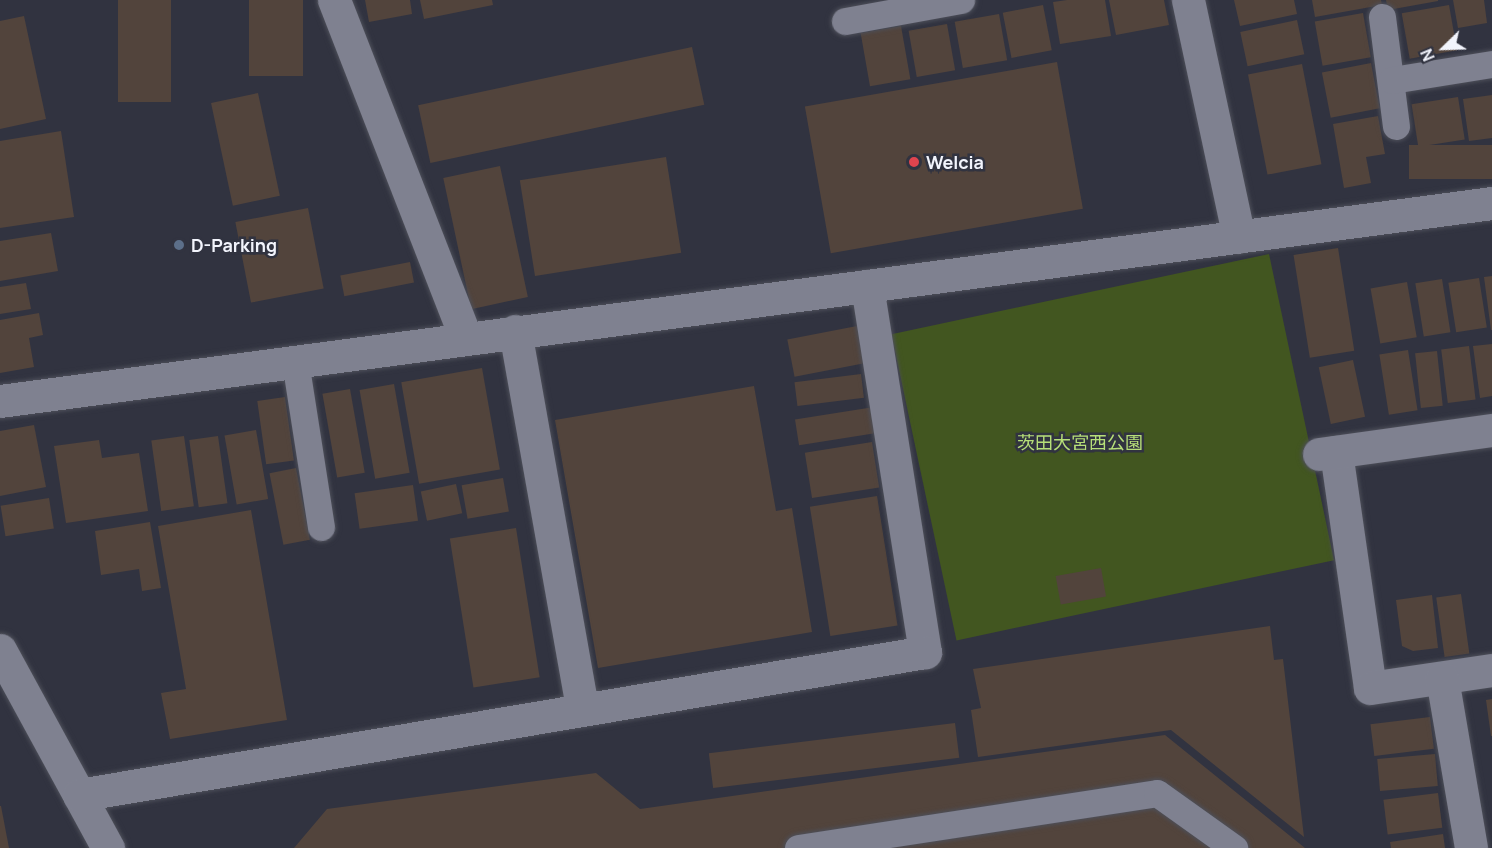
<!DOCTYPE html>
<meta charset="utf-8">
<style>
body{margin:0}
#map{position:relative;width:1492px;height:848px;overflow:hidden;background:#313340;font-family:Manrope,"Noto Sans JP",sans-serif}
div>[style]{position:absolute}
.green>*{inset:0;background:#425620;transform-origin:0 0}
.building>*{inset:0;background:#52443c;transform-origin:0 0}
.roads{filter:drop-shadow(0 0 2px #4d4f59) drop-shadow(0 0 2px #4d4f59)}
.service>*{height:27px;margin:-13.5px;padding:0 13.5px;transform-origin:13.5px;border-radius:13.5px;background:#7f8190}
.minor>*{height:33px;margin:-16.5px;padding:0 16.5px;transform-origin:16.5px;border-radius:16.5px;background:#7f8190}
.tertiary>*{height:33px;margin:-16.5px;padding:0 16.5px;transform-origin:16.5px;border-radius:16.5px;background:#7f8190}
.dots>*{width:16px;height:16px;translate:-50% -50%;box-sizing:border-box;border:3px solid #313340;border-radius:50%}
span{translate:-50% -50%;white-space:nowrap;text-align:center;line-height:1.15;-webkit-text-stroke:5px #313340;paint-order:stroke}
.poi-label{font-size:18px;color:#f2f4fc;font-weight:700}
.left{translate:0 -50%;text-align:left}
.park-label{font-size:18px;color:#b6de78}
.north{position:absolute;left:1414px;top:18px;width:60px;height:60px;-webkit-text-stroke:4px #313340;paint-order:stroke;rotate:247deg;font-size:16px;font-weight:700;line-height:24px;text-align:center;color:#f2f4fc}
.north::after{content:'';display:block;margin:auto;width:21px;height:27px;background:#f2f4fc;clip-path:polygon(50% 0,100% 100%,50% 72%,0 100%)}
</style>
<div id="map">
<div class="green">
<i style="left:1269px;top:254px;width:313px;height:386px;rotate:78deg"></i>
</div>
<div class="building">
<i style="left:118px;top:0;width:53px;height:102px"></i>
<i style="left:249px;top:0;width:54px;height:76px"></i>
<i style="clip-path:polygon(365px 0,410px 0,412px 14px,369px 22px)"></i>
<i style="clip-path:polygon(420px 0,492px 0,493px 5px,424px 19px)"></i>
<i style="clip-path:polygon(1067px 0,1105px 0,1111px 36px,1060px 44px,1053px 2px)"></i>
<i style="clip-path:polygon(1109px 0,1164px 0,1169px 25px,1116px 35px)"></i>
<i style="clip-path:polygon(1234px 0,1294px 0,1297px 14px,1240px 26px)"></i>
<i style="clip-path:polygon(1312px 0,1381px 0,1382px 5px,1315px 17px)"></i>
<i style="clip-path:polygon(1386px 0,1438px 0,1438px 1px,1388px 10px)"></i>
<i style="clip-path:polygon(1453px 0,1484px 0,1487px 23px,1458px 28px)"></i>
<i style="left:1043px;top:5px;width:46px;height:41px;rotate:79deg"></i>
<i style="left:1449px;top:5px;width:46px;height:48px;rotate:80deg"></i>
<i style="left:1363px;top:13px;width:45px;height:49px;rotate:80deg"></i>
<i style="left:999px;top:14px;width:47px;height:45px;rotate:80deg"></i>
<i style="clip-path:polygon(24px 16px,46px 119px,0 129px,0 21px)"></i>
<i style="left:1297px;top:20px;width:35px;height:58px;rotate:78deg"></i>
<i style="left:947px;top:24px;width:47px;height:39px;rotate:80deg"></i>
<i style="left:901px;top:26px;width:54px;height:41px;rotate:80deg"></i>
<i style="left:692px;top:47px;width:59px;height:280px;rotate:78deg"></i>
<i style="left:1057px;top:62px;width:149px;height:256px;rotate:80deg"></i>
<i style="left:1371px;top:63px;width:46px;height:50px;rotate:79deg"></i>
<i style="left:1302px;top:64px;width:102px;height:55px;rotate:79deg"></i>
<i style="left:258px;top:93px;width:105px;height:48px;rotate:78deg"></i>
<i style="clip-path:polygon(1492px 95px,1492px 138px,1469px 141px,1463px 99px)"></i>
<i style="left:1458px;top:97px;width:43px;height:47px;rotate:81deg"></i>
<i style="clip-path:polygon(1378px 116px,1385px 154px,1366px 157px,1371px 183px,1344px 188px,1333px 124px)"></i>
<i style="clip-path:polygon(61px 131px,74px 217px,0 228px,0 141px)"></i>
<i style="left:1492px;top:145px;width:34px;height:83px;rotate:90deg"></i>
<i style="left:666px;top:157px;width:97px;height:148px;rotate:81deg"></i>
<i style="left:500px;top:166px;width:134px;height:58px;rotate:78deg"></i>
<i style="left:308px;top:208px;width:82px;height:74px;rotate:79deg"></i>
<i style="clip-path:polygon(51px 233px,58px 271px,0 281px,0 241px)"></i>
<i style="left:1338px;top:248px;width:104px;height:45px;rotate:81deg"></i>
<i style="left:410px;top:262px;width:21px;height:71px;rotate:79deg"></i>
<i style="clip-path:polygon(1492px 276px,1492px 330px,1491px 330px,1484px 277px)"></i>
<i style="left:1479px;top:278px;width:50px;height:31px;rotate:81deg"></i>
<i style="left:1442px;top:279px;width:54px;height:27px;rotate:81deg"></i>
<i style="left:1407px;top:282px;width:56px;height:37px;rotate:80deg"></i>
<i style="clip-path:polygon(26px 283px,31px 309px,0 314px,0 287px)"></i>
<i style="clip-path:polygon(39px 313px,43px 335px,29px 338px,34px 367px,0 373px,0 320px)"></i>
<i style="left:857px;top:326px;width:38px;height:71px;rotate:79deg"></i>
<i style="clip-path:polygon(1492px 344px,1492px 396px,1480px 398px,1473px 346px)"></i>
<i style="left:1469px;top:346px;width:54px;height:28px;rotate:83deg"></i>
<i style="left:1408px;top:350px;width:61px;height:29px;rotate:81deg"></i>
<i style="left:1437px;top:351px;width:55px;height:22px;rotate:84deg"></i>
<i style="left:1353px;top:360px;width:58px;height:35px;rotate:78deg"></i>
<i style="left:482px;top:368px;width:103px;height:82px;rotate:80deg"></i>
<i style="left:861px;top:374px;width:24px;height:67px;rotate:83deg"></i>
<i style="left:394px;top:384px;width:90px;height:35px;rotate:80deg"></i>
<i style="clip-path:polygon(754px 386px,776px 511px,792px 508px,812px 632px,598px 668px,555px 420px)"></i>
<i style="left:350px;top:389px;width:85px;height:28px;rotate:80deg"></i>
<i style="left:285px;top:397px;width:64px;height:28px;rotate:82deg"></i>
<i style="left:874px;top:407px;width:26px;height:80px;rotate:81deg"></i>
<i style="clip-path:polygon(34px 425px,46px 487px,0 496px,0 431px)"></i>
<i style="left:256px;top:430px;width:70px;height:32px;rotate:80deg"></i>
<i style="left:184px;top:436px;width:71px;height:33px;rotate:82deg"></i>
<i style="left:218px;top:436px;width:68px;height:29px;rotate:82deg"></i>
<i style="clip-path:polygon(99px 440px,102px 458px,139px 453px,148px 511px,66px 523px,54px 446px)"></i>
<i style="left:872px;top:442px;width:46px;height:68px;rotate:81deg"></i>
<i style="left:296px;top:468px;width:73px;height:27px;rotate:79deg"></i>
<i style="left:503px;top:478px;width:34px;height:42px;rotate:80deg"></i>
<i style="left:456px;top:484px;width:30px;height:36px;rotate:78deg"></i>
<i style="left:413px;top:485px;width:36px;height:59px;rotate:82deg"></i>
<i style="left:877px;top:496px;width:131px;height:68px;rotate:81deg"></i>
<i style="left:49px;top:498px;width:31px;height:49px;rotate:81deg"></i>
<i style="clip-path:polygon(251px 510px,287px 720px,170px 739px,161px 693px,186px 689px,158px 526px)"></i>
<i style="clip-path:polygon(150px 522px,161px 588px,142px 591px,139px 569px,101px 575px,95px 531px)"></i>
<i style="left:516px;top:528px;width:151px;height:67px;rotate:81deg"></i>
<i style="left:1101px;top:568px;width:29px;height:46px;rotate:80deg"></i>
<i style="left:1461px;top:594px;width:60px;height:25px;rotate:82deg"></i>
<i style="clip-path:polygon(1432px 595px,1438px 648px,1413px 651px,1402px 646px,1396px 600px)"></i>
<i style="clip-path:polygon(1270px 626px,1274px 660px,1283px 659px,1304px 837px,1171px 730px,978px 757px,971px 710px,981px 708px,973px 669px)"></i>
<i style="clip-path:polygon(1492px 699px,1492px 736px,1491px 736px,1486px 700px)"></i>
<i style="left:1430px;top:717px;width:32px;height:60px;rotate:83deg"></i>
<i style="left:955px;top:723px;width:35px;height:248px;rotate:83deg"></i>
<i style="clip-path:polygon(1165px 735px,1305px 848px,294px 848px,327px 809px,596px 773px,640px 809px)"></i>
<i style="left:1435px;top:754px;width:32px;height:58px;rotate:85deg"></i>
<i style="left:1438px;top:793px;width:35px;height:55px;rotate:83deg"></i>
<i style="clip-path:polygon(0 806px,1px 806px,9px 848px,0 848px)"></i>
<i style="clip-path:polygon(1443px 834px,1445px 848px,1391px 848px,1390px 842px)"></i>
</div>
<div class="roads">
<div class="service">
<i style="left:1382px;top:17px;width:110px;rotate:82.7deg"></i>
<i style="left:845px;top:21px;width:118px;rotate:-10.3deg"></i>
<i style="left:1392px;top:80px;width:101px;rotate:-9.1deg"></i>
<i style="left:295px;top:361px;width:168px;rotate:81.1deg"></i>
<i style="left:798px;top:848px;width:363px;rotate:-8.7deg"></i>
<i style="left:1157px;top:793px;width:95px;rotate:35.5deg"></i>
</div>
<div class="minor">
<i style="left:334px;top:0;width:363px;rotate:68.7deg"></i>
<i style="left:1188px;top:0;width:242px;rotate:77.9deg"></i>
<i style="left:867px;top:286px;width:371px;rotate:81deg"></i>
<i style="left:515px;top:331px;width:384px;rotate:79.9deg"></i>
<i style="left:1336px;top:452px;width:238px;rotate:81.8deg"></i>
<i style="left:1370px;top:688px;width:123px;rotate:-8.4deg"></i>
<i style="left:1319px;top:454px;width:175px;rotate:-7.9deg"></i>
<i style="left:1442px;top:678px;width:172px;rotate:80.3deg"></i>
</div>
<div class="tertiary">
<i style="left:0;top:401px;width:1505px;rotate:-7.56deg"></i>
<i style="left:0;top:650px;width:226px;rotate:61.4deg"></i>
<i style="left:79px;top:795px;width:858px;rotate:-9.59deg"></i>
</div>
</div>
<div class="dots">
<i style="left:914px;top:162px;background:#e0444e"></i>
<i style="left:179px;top:245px;background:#5c6f8a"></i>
</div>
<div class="poi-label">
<span class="left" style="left:926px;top:162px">Welcia</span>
<span class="left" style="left:191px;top:245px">D-Parking</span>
</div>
<div class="park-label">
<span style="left:1080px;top:442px">茨田大宮西公園</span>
</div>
<div class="north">N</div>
</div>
